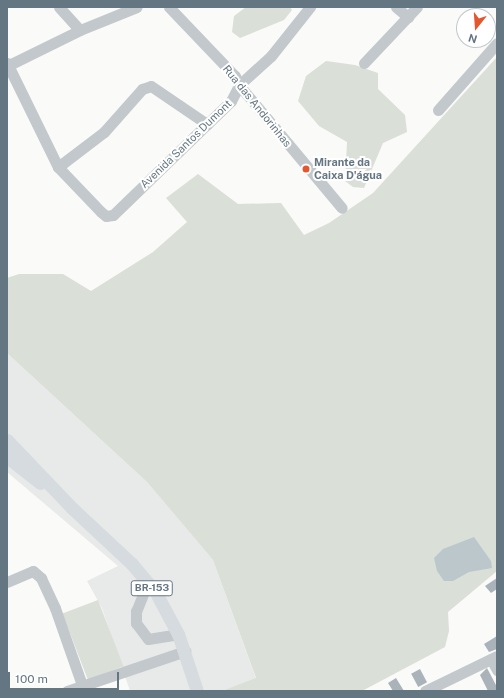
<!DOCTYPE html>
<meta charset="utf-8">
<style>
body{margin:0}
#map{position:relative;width:504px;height:698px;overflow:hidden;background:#fafaf8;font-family:"Public Sans",sans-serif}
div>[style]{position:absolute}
.built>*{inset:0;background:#e8e9e9}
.green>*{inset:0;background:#dadfd7;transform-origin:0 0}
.water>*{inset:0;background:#bbc7cb}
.building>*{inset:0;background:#aab3b9;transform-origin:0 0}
.minor>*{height:11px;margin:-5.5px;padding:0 5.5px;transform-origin:5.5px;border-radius:5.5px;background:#c3c8cc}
.major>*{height:13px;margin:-6.5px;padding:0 6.5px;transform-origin:6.5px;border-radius:6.5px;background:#d6dbdf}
.dots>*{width:11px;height:11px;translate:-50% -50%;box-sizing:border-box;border:2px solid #fff;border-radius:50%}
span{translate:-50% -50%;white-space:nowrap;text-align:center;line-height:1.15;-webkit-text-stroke:4px #fff;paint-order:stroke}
.shield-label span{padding:1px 3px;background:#fff;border:1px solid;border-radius:3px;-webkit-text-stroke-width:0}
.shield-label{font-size:10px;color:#657683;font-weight:700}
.street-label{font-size:11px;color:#657683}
.poi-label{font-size:11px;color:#657683;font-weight:700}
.left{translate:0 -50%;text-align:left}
.frame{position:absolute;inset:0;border:8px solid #657683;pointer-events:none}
.north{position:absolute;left:456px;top:8px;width:40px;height:40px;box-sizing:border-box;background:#fff;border:1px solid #c1c8cd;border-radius:50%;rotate:197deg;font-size:11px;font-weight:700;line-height:16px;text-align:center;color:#657683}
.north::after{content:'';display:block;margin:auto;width:14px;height:18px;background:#e4572e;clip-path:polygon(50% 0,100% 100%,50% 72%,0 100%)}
.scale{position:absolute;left:8px;top:672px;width:111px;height:18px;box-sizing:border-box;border:2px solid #657683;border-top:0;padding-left:5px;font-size:12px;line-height:14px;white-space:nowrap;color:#657683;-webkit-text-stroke:3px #fff;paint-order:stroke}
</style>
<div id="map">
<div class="built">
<i style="clip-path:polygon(7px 353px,147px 482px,213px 560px,256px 679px,222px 691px,130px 691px,102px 608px,87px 581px,118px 566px,7px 472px)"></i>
</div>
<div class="green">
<i style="clip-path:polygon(246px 7px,290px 7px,292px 10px,284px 20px,240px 38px,232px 32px,234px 16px)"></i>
<i style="clip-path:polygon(497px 57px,497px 571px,448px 612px,449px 631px,445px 647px,362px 691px,222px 691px,256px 678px,213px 560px,147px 482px,7px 353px,7px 278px,19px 274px,63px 274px,91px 291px,153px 252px,187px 222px,166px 198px,198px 174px,238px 204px,281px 203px,304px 235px,329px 223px,373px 193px)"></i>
<i style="clip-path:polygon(326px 61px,355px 65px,378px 73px,378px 89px,405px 115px,407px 132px,383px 143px,364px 188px,353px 187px,345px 181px,347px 142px,319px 126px,298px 101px,306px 76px)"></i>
<i style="left:98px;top:600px;width:71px;height:38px;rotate:69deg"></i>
</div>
<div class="water">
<i style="clip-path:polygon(474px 537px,491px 561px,492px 568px,469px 572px,453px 581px,444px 581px,437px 571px,434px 558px,443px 549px)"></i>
</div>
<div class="building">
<i style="clip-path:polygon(497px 578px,497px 589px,491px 593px,485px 586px)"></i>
<i style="clip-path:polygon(497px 636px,497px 649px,489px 652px,484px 644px)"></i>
<i style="clip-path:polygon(487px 668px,497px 687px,497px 691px,488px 691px,480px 675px)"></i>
<i style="left:420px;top:669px;width:15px;height:10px;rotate:62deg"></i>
<i style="clip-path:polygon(396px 678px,404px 691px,393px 691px,388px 683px)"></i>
</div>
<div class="minor">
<i style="left:59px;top:7px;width:31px;rotate:48deg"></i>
<i style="left:169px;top:7px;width:95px;rotate:46.3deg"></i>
<i style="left:235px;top:76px;width:10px;rotate:66deg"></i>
<i style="left:239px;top:85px;width:160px;rotate:50.1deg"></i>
<i style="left:396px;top:7px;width:16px;rotate:40deg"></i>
<i style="left:7px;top:63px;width:116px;rotate:63.9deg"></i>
<i style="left:58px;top:167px;width:62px;rotate:46.3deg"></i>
<i style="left:101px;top:212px;width:6px;rotate:39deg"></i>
<i style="left:106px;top:216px;width:7px;rotate:-8deg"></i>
<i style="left:113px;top:215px;width:164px;rotate:-44deg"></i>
<i style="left:231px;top:101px;width:18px;rotate:-63deg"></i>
<i style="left:239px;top:85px;width:43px;rotate:-42.2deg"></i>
<i style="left:271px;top:56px;width:63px;rotate:-51.5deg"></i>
<i style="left:364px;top:63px;width:77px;rotate:-46.6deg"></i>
<i style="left:9px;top:65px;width:79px;rotate:-26.2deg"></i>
<i style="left:80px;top:30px;width:61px;rotate:-22deg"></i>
<i style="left:438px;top:110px;width:89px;rotate:-48.6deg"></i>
<i style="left:58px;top:167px;width:58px;rotate:-37.3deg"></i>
<i style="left:104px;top:132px;width:57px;rotate:-48.5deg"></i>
<i style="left:142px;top:89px;width:9px;rotate:-18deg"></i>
<i style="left:151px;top:86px;width:68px;rotate:34.2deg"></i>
<i style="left:7px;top:582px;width:28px;rotate:-23deg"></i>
<i style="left:33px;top:571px;width:11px;rotate:41deg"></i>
<i style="left:41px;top:578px;width:33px;rotate:65deg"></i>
<i style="left:55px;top:608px;width:88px;rotate:70.7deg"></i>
<i style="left:148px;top:582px;width:31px;rotate:112deg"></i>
<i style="left:136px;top:611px;width:12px;rotate:90deg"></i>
<i style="left:136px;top:623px;width:20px;rotate:53deg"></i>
<i style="left:148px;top:639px;width:30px;rotate:-9deg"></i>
<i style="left:491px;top:659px;width:13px;rotate:61deg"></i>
<i style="left:67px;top:691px;width:125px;rotate:-18.7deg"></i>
<i style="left:425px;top:691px;width:80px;rotate:-25.9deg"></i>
</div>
<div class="major">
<i style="left:7px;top:440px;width:95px;rotate:46.3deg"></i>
<i style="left:73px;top:509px;width:81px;rotate:43deg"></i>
<i style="left:132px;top:564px;width:35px;rotate:50deg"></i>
<i style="left:155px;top:591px;width:49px;rotate:61.9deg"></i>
<i style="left:178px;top:634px;width:60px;rotate:71.6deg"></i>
<i style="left:7px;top:457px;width:42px;rotate:38.2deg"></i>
</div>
<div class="dots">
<i style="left:306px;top:169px;background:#e4572e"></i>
</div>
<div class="shield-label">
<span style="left:152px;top:588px">BR-153</span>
</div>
<div class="street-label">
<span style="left:257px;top:106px;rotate:51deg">Rua das Andorinhas</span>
<span style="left:186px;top:144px;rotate:-44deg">Avenida Santos Dumont</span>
</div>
<div class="poi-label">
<span class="left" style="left:314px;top:169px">Mirante da<br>Caixa D'água</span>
</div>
<div class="frame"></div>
<div class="north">N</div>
<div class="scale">100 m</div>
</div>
